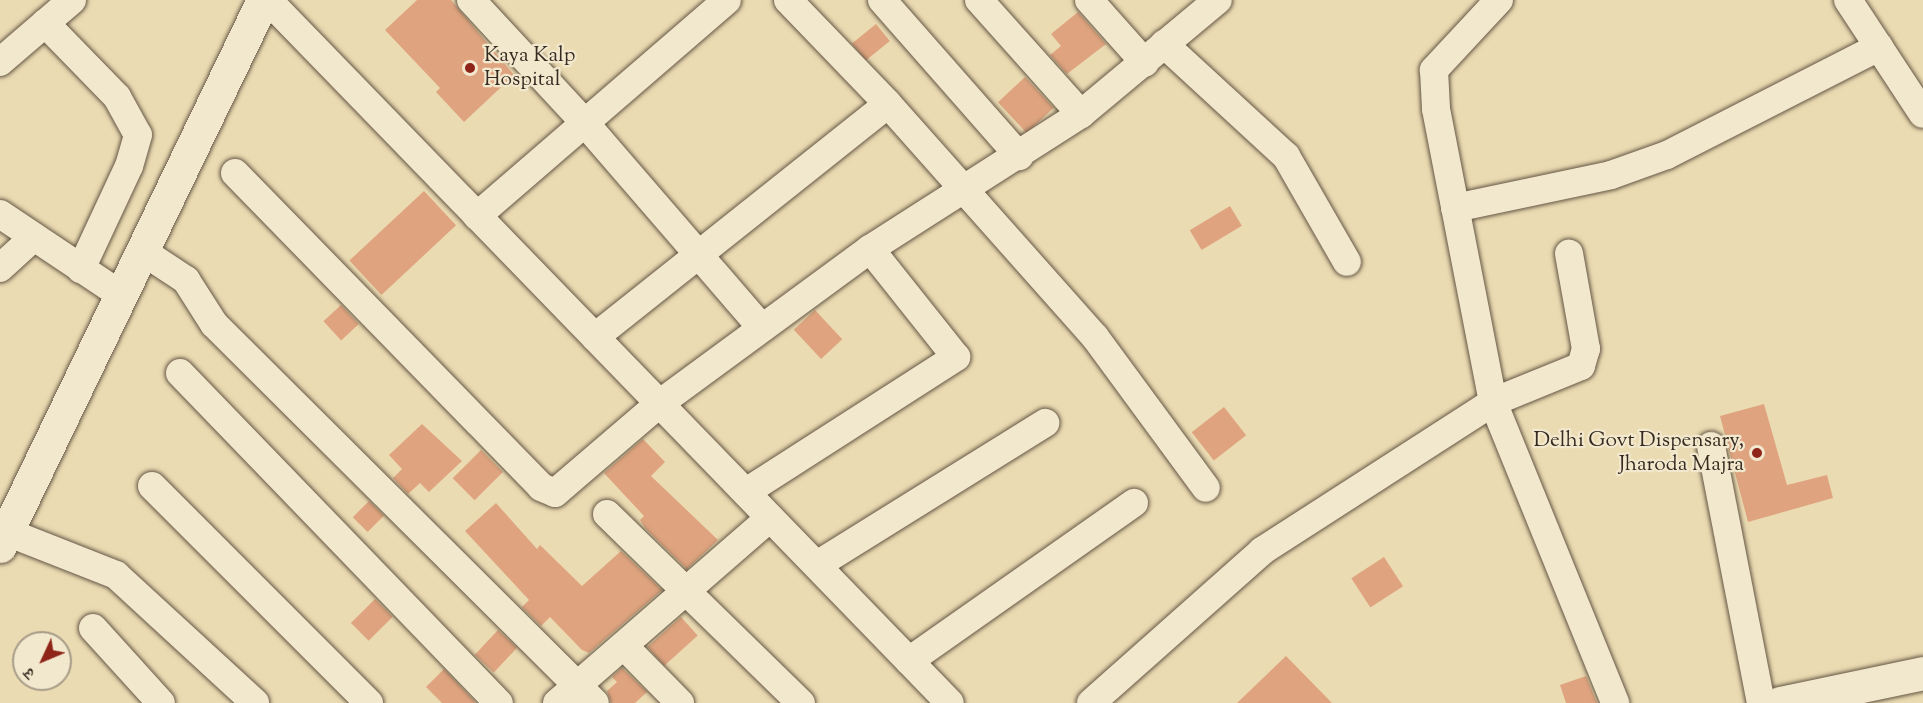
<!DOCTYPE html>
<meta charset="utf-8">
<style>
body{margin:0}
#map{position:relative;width:1923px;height:703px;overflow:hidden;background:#ebdbb2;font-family:"Sorts Mill Goudy","Noto Serif Devanagari",serif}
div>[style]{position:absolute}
.building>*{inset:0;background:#dfa47f;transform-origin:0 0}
.roads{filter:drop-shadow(0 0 2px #645645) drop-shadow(0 0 2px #645645)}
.street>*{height:28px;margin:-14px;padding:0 14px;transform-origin:14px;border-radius:14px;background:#f2e8cd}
.secondary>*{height:33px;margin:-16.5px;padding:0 16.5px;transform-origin:16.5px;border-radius:16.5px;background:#f2e8cd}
.dots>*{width:16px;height:16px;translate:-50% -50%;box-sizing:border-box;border:3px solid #f2e8cd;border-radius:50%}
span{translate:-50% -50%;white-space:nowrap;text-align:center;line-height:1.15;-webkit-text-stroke:4.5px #f2e8cd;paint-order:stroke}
.poi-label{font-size:21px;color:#372a21}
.left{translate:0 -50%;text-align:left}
.right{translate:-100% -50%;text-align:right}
.north{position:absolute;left:12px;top:631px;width:60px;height:60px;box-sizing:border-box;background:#f2e8cd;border:2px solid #a79c88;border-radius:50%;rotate:226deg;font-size:16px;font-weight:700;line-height:24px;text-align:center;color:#372a21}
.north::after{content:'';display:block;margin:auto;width:21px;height:27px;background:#8f2418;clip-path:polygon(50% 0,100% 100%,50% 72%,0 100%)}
</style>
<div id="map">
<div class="building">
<i style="clip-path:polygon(417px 0,451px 0,514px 75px,464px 122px,436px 92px,440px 88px,385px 30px)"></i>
<i style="clip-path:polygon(1078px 12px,1106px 44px,1067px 74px,1050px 55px,1061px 46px,1051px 34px)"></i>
<i style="left:876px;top:24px;width:22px;height:31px;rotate:51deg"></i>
<i style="left:1025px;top:77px;width:42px;height:37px;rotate:47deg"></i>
<i style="left:424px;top:191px;width:47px;height:102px;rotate:47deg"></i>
<i style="left:1230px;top:206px;width:23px;height:47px;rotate:59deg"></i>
<i style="left:341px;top:305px;width:26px;height:24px;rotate:47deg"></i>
<i style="left:815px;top:310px;width:40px;height:29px;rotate:47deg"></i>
<i style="clip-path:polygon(1764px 404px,1787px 485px,1827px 475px,1833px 498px,1748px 522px,1720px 416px)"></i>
<i style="left:1224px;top:407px;width:36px;height:41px;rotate:52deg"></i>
<i style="clip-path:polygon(422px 424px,462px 461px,429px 492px,420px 483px,408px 494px,393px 478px,402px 469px,389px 455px)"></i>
<i style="clip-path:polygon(643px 439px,665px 462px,651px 476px,718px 540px,687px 569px,645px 528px,640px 520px,644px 516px,604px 473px)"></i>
<i style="left:481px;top:450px;width:31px;height:40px;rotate:45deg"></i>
<i style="left:369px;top:501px;width:21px;height:23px;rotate:45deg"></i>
<i style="clip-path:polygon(496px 503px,537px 549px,540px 545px,582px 586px,621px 551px,662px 590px,589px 653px,582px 650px,550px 617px,541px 626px,522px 607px,529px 600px,465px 531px)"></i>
<i style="left:1384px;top:557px;width:35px;height:39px;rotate:57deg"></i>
<i style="left:375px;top:599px;width:25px;height:34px;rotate:45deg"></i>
<i style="left:681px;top:617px;width:25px;height:45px;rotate:48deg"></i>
<i style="left:498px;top:630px;width:26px;height:34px;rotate:43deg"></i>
<i style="clip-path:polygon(1286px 656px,1332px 703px,1237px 703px)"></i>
<i style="clip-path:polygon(622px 668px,647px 692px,635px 703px,611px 703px,607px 691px,617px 682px,612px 677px)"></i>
<i style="clip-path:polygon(444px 669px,476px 703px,442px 703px,426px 687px)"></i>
<i style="clip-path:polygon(1586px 676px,1597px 703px,1566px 703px,1560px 685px)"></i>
</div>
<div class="roads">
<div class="street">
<i style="left:268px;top:0;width:979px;rotate:45.87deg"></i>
<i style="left:471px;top:0;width:166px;rotate:47.2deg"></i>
<i style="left:584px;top:122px;width:272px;rotate:49.2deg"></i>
<i style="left:788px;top:0;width:144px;rotate:46.1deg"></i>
<i style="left:888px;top:104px;width:312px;rotate:48.4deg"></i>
<i style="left:1095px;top:337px;width:187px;rotate:53.7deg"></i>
<i style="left:882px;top:0;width:208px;rotate:48.7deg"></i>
<i style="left:979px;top:0;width:153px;rotate:48.2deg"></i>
<i style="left:1089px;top:0;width:84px;rotate:48.4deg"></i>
<i style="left:1499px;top:0;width:96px;rotate:132.9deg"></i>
<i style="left:1434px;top:70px;width:39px;rotate:87deg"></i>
<i style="left:1436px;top:109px;width:298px;rotate:79deg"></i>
<i style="left:1493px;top:402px;width:325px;rotate:67.9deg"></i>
<i style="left:1848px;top:0;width:136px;rotate:56.7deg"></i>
<i style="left:45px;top:23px;width:103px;rotate:45.8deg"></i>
<i style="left:117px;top:97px;width:43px;rotate:61.1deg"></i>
<i style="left:138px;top:135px;width:32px;rotate:106deg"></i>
<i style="left:129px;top:166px;width:114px;rotate:115deg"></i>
<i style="left:1164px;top:44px;width:166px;rotate:42.6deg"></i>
<i style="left:1286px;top:156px;width:122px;rotate:60.1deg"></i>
<i style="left:0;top:62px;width:95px;rotate:-40.7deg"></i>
<i style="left:235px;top:173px;width:438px;rotate:45.7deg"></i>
<i style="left:541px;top:487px;width:15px;rotate:23deg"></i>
<i style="left:555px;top:493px;width:137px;rotate:-40.6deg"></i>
<i style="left:659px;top:404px;width:262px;rotate:-36.3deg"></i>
<i style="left:870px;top:249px;width:250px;rotate:-32.6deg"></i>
<i style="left:1081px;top:114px;width:178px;rotate:-39.8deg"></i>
<i style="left:1455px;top:208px;width:159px;rotate:-11.9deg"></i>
<i style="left:1611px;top:175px;width:59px;rotate:-19.7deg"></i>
<i style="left:1667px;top:155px;width:238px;rotate:-27deg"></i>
<i style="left:0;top:214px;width:146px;rotate:33.8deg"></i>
<i style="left:477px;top:216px;width:330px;rotate:-40.8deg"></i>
<i style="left:142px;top:251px;width:53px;rotate:33.4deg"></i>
<i style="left:186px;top:280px;width:52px;rotate:57.5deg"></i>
<i style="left:214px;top:324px;width:537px;rotate:44.85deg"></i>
<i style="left:0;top:268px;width:46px;rotate:-42.4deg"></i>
<i style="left:595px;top:337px;width:374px;rotate:-38.5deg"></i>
<i style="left:180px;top:373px;width:459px;rotate:46deg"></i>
<i style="left:1711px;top:446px;width:262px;rotate:79deg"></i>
<i style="left:152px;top:486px;width:307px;rotate:45deg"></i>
<i style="left:746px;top:492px;width:250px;rotate:-32.7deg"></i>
<i style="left:956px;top:357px;width:138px;rotate:-128.5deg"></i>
<i style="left:607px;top:514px;width:271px;rotate:44.3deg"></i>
<i style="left:7px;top:532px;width:117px;rotate:21.5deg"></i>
<i style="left:116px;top:575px;width:189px;rotate:42.6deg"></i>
<i style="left:817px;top:565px;width:269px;rotate:-31.9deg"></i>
<i style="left:93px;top:628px;width:101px;rotate:47.8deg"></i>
<i style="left:624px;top:646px;width:80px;rotate:45.5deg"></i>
<i style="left:909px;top:661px;width:275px;rotate:-35.1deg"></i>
<i style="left:557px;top:703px;width:282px;rotate:-41deg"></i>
<i style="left:1091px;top:703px;width:229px;rotate:-41.6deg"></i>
<i style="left:1262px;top:551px;width:275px;rotate:-32.8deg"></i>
<i style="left:1493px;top:402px;width:95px;rotate:-22.2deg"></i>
<i style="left:1581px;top:366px;width:18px;rotate:-74deg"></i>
<i style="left:1586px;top:349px;width:97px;rotate:-100.1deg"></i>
</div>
<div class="secondary">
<i style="left:0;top:546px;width:606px;rotate:-64.28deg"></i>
<i style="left:1780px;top:703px;width:146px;rotate:-11.8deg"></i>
</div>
</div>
<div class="dots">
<i style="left:470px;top:68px;background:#8f2418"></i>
<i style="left:1757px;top:453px;background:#8f2418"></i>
</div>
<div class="poi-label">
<span class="left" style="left:484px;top:68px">Kaya Kalp<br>Hospital</span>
<span class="right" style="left:1744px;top:453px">Delhi Govt Dispensary,<br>Jharoda Majra</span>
</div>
<div class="north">उ</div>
</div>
